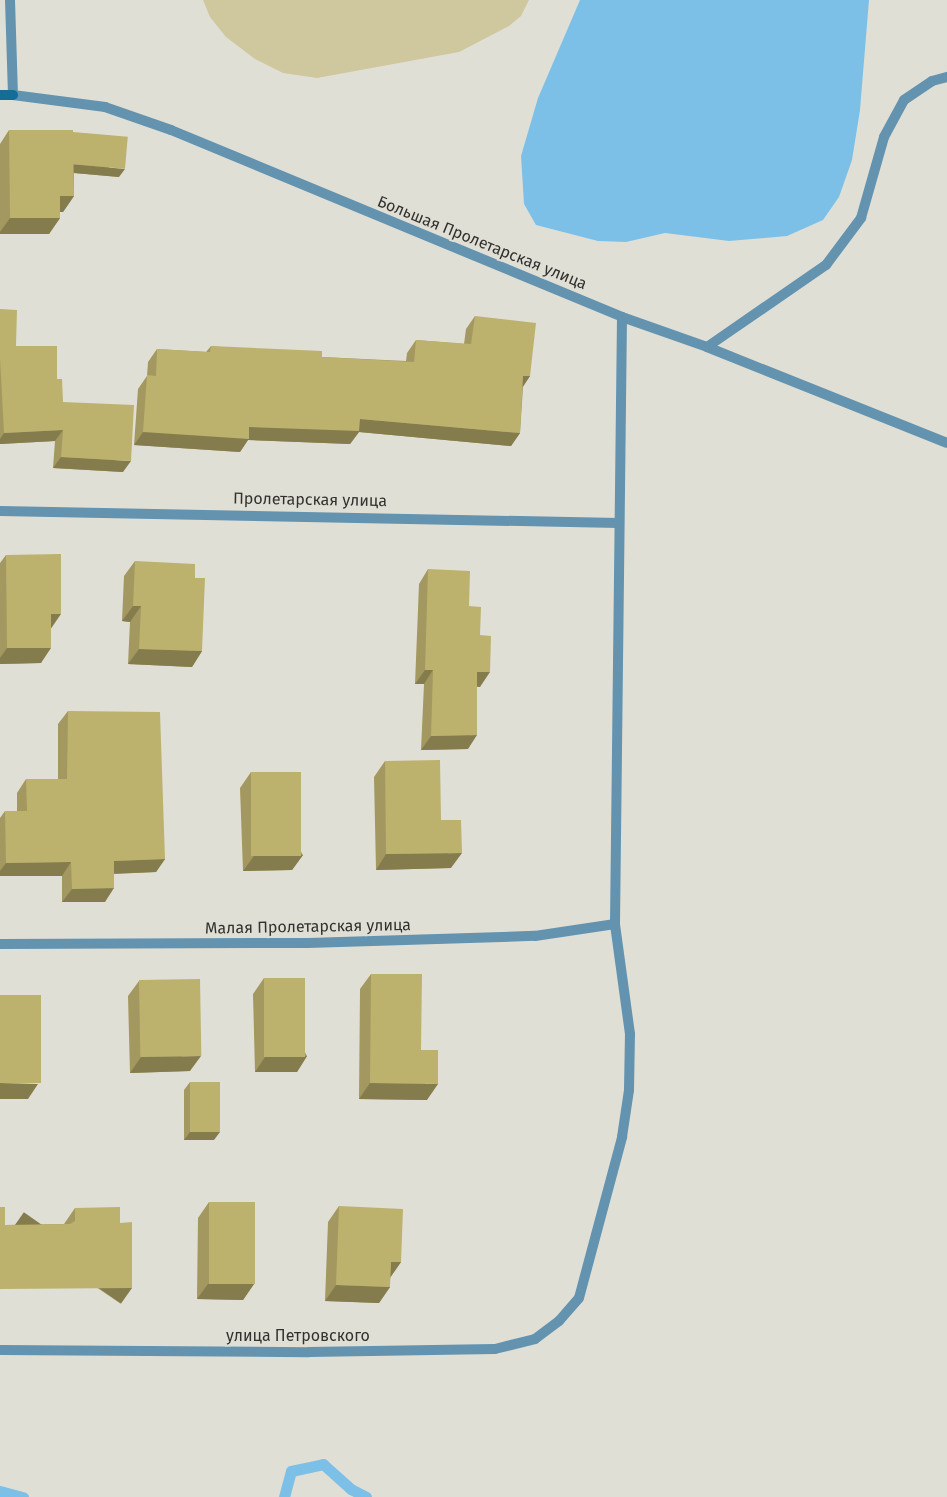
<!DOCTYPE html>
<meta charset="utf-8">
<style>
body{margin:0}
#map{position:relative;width:947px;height:1497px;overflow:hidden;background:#e0dfd6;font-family:"Fira Sans",sans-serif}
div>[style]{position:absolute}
.green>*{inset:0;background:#cfc79d}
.water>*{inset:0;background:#7dc0e7}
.stream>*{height:11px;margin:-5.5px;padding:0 5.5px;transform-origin:5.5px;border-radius:5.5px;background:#7dc0e7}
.lane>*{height:10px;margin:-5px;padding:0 5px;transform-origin:5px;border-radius:5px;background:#6393af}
.street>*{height:10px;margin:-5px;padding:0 5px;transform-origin:5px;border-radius:5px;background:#6393af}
.secondary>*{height:10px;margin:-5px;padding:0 5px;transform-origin:5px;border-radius:5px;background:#146d96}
.wall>*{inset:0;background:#a3985f}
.shaded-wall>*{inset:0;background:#847c4d;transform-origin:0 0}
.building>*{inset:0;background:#bdb16e;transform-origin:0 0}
span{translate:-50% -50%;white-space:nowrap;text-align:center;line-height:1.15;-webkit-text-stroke:4px #e0dfd6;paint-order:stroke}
.street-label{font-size:16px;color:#32312e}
</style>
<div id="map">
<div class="green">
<i style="clip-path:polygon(203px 0,529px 0,521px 16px,509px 26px,459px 52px,317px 78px,283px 73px,255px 59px,226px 37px,210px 17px)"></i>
</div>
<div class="water">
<i style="clip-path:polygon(580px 0,869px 0,860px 110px,852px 160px,839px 197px,823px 220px,787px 236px,729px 241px,665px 233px,626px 242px,598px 241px,536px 225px,524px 204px,521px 156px,538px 98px)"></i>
</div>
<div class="stream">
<i style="left:0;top:1491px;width:24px;rotate:15deg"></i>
<i style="left:284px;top:1497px;width:27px;rotate:-75deg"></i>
<i style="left:291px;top:1471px;width:33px;rotate:-12deg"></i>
<i style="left:323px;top:1464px;width:38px;rotate:42deg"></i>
<i style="left:351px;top:1489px;width:17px;rotate:28deg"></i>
</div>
<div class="lane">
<i style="left:579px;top:1298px;width:167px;rotate:-75deg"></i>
<i style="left:622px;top:1137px;width:48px;rotate:-81.5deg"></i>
<i style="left:629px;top:1090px;width:56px;rotate:-89deg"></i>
<i style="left:630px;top:1034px;width:111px;rotate:-97.8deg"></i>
<i style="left:615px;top:924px;width:607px;rotate:-89.34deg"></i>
</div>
<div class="street">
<i style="left:10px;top:0;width:95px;rotate:88.2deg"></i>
<i style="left:13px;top:95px;width:93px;rotate:7.4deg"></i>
<i style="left:105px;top:107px;width:70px;rotate:19.2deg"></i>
<i style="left:171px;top:130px;width:488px;rotate:22.5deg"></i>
<i style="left:622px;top:317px;width:90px;rotate:19.4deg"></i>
<i style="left:707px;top:347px;width:258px;rotate:21.8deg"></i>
<i style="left:707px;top:347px;width:145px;rotate:-34.6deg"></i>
<i style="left:826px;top:265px;width:59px;rotate:-53.3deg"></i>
<i style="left:861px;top:218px;width:84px;rotate:-74.1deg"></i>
<i style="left:884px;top:137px;width:42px;rotate:-61.6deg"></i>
<i style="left:904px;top:100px;width:34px;rotate:-34deg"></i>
<i style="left:932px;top:81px;width:16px;rotate:-15deg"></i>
<i style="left:0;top:511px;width:619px;rotate:1.11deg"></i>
<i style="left:0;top:944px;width:308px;rotate:-0.2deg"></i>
<i style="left:308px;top:943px;width:227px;rotate:-1.8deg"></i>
<i style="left:535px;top:936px;width:81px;rotate:-8.5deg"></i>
<i style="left:0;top:1350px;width:309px;rotate:0.4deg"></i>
<i style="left:309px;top:1352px;width:186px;rotate:-0.9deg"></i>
<i style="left:495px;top:1349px;width:41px;rotate:-14deg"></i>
<i style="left:535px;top:1339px;width:30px;rotate:-37deg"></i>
<i style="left:559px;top:1321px;width:30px;rotate:-49deg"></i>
</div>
<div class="secondary">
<i style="left:0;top:95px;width:13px"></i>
</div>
<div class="wall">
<i style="clip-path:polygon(9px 130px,73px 132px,119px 177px,74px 173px,74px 196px,63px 212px,60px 212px,60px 218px,49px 234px,0 234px,0 144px)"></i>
<i style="clip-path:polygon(0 309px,16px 346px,57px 379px,63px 402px,123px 472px,53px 468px,55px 441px,0 444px)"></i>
<i style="clip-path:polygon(475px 316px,530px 376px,523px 387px,520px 433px,511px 446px,359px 432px,350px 444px,248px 440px,240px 452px,134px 445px,138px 389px,147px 376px,148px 362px,157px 349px,206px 352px,211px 346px,322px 357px,406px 361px,407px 353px,416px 340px,464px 344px,466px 329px)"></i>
<i style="clip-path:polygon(6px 555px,51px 628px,41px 663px,0 664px,0 563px)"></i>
<i style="clip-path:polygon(135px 561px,195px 578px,202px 651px,192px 667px,128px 664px,130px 622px,122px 621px,124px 576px)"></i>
<i style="clip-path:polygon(428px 569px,469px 606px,480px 687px,477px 686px,468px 749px,421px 750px,424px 684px,415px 684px,419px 584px)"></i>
<i style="clip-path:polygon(68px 711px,165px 859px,156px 872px,114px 874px,105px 902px,62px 902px,62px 876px,0 876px,0 818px,5px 811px,17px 811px,17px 793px,26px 779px,58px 779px,58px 724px)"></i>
<i style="clip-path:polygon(385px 761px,441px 820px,451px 868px,376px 870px,374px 777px)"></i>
<i style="clip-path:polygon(251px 772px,303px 855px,292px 870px,243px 871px,240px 788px)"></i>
<i style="clip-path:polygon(371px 974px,421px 1050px,427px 1100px,359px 1099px,360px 989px)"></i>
<i style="clip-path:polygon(264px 978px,307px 1056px,297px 1072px,255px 1072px,253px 994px)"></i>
<i style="clip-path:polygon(139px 981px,190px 1071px,130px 1073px,128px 996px)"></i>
<i style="clip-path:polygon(190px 1082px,214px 1140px,184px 1140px,184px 1090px)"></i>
<i style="clip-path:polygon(209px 1202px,254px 1284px,243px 1300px,197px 1299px,198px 1218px)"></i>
<i style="clip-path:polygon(339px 1206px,401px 1262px,390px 1277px,390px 1287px,379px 1303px,325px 1301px,328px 1222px)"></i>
<i style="clip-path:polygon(75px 1208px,121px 1304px,5px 1225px,64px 1224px)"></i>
</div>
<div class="shaded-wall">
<i style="clip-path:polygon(69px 164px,125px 169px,119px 177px,63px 172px)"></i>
<i style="clip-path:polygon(60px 196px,74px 196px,63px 212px,49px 212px)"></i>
<i style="clip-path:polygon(10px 218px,60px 218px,49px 234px,0 234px,0 232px)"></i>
<i style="clip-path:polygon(523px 376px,530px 376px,521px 389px)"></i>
<i style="clip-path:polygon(360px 419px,520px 433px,511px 446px,359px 432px,350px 444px,248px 440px,240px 452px,134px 445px,143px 432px,249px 427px)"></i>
<i style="clip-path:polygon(63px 430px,55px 441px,0 444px,0 439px,4px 433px)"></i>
<i style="clip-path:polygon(61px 457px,131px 461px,123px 472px,53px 468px)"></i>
<i style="clip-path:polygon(133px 606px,141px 606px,130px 622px,122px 621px)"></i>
<i style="clip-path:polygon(51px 614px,61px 614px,50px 630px)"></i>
<i style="clip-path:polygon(7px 648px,51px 648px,41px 663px,0 664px,0 658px)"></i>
<i style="clip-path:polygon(139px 649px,202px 651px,192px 667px,128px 664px)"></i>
<i style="clip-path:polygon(425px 670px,433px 670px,424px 684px,415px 684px)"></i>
<i style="clip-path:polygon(477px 672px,490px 672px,480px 687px,467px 686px)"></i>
<i style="clip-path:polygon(477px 735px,468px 749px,421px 750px,431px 736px)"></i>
<i style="clip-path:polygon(462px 853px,451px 868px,376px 870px,386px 854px)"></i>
<i style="clip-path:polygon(303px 855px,292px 870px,243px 871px,254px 856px)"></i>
<i style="clip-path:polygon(165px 859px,156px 872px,105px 874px,114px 861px)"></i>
<i style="clip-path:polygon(71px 862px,62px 876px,0 876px,0 871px,6px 863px)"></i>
<i style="clip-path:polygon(114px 888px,105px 902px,62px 902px,72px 889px)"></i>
<i style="clip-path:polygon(201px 1056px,190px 1071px,130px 1073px,141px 1057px)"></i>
<i style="clip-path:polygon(307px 1056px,297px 1072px,255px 1072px,265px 1057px)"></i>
<i style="clip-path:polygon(0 1083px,38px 1084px,28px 1099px,0 1099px)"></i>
<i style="clip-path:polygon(370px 1083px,438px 1084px,427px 1100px,359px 1099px)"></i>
<i style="clip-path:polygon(190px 1132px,220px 1132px,214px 1140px,184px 1140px)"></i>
<i style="clip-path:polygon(391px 1262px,401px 1262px,390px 1278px)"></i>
<i style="clip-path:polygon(208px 1284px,254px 1284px,243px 1300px,197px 1299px)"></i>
<i style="clip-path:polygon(336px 1285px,390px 1287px,379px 1303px,325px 1301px)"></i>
<i style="left:132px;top:1288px;width:19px;height:132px;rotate:125deg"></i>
</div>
<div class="building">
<i style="clip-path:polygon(9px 130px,73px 130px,74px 196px,60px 196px,60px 218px,10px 218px)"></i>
<i style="left:73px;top:132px;width:55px;height:32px;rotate:5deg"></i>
<i style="clip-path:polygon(0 309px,17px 310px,16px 346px,57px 346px,57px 379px,62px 379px,63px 402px,134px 405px,131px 461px,61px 457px,63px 430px,4px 433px,0 358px)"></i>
<i style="clip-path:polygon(475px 316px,536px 323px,530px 376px,523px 376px,520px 433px,360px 419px,359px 431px,249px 427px,249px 439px,143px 432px,147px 375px,156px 376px,157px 349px,210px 352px,211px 346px,322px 351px,322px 357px,414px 362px,416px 340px,471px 344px)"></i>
<i style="clip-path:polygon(61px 554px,61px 614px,51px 614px,51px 648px,7px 648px,6px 555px)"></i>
<i style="clip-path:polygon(135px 561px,195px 564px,195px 578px,205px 578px,202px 651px,139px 649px,141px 606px,133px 606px)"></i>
<i style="clip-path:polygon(428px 569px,470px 571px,469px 606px,481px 607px,480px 635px,491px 636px,490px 672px,477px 672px,477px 735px,431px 736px,433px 670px,425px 670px)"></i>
<i style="clip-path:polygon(68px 711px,160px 712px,165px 859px,114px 861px,114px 888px,72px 889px,71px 862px,6px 863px,5px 811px,27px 811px,26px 779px,67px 779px)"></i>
<i style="clip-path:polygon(440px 760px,441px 820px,461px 820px,462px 853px,386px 854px,385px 761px)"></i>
<i style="left:251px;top:772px;width:50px;height:84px"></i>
<i style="clip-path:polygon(371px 974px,422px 974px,421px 1050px,438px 1050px,438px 1084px,370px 1083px)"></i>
<i style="left:264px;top:978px;width:41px;height:79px"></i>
<i style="left:200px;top:979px;width:77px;height:61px;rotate:89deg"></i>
<i style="left:0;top:995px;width:41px;height:88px"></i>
<i style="left:190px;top:1082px;width:30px;height:50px"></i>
<i style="left:209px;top:1202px;width:46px;height:82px"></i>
<i style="clip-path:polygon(339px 1206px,403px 1209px,401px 1262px,391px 1262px,390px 1287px,336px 1285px)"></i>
<i style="clip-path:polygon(0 1207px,5px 1207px,5px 1225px,70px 1224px,75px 1221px,75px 1208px,120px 1207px,120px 1223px,132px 1222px,132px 1288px,0 1289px)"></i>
</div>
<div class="street-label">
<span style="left:482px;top:243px;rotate:22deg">Большая Пролетарская улица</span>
<span style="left:310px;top:500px;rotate:1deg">Пролетарская улица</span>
<span style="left:308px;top:927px;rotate:-1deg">Малая Пролетарская улица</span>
<span style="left:298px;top:1336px">улица Петровского</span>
</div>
</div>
